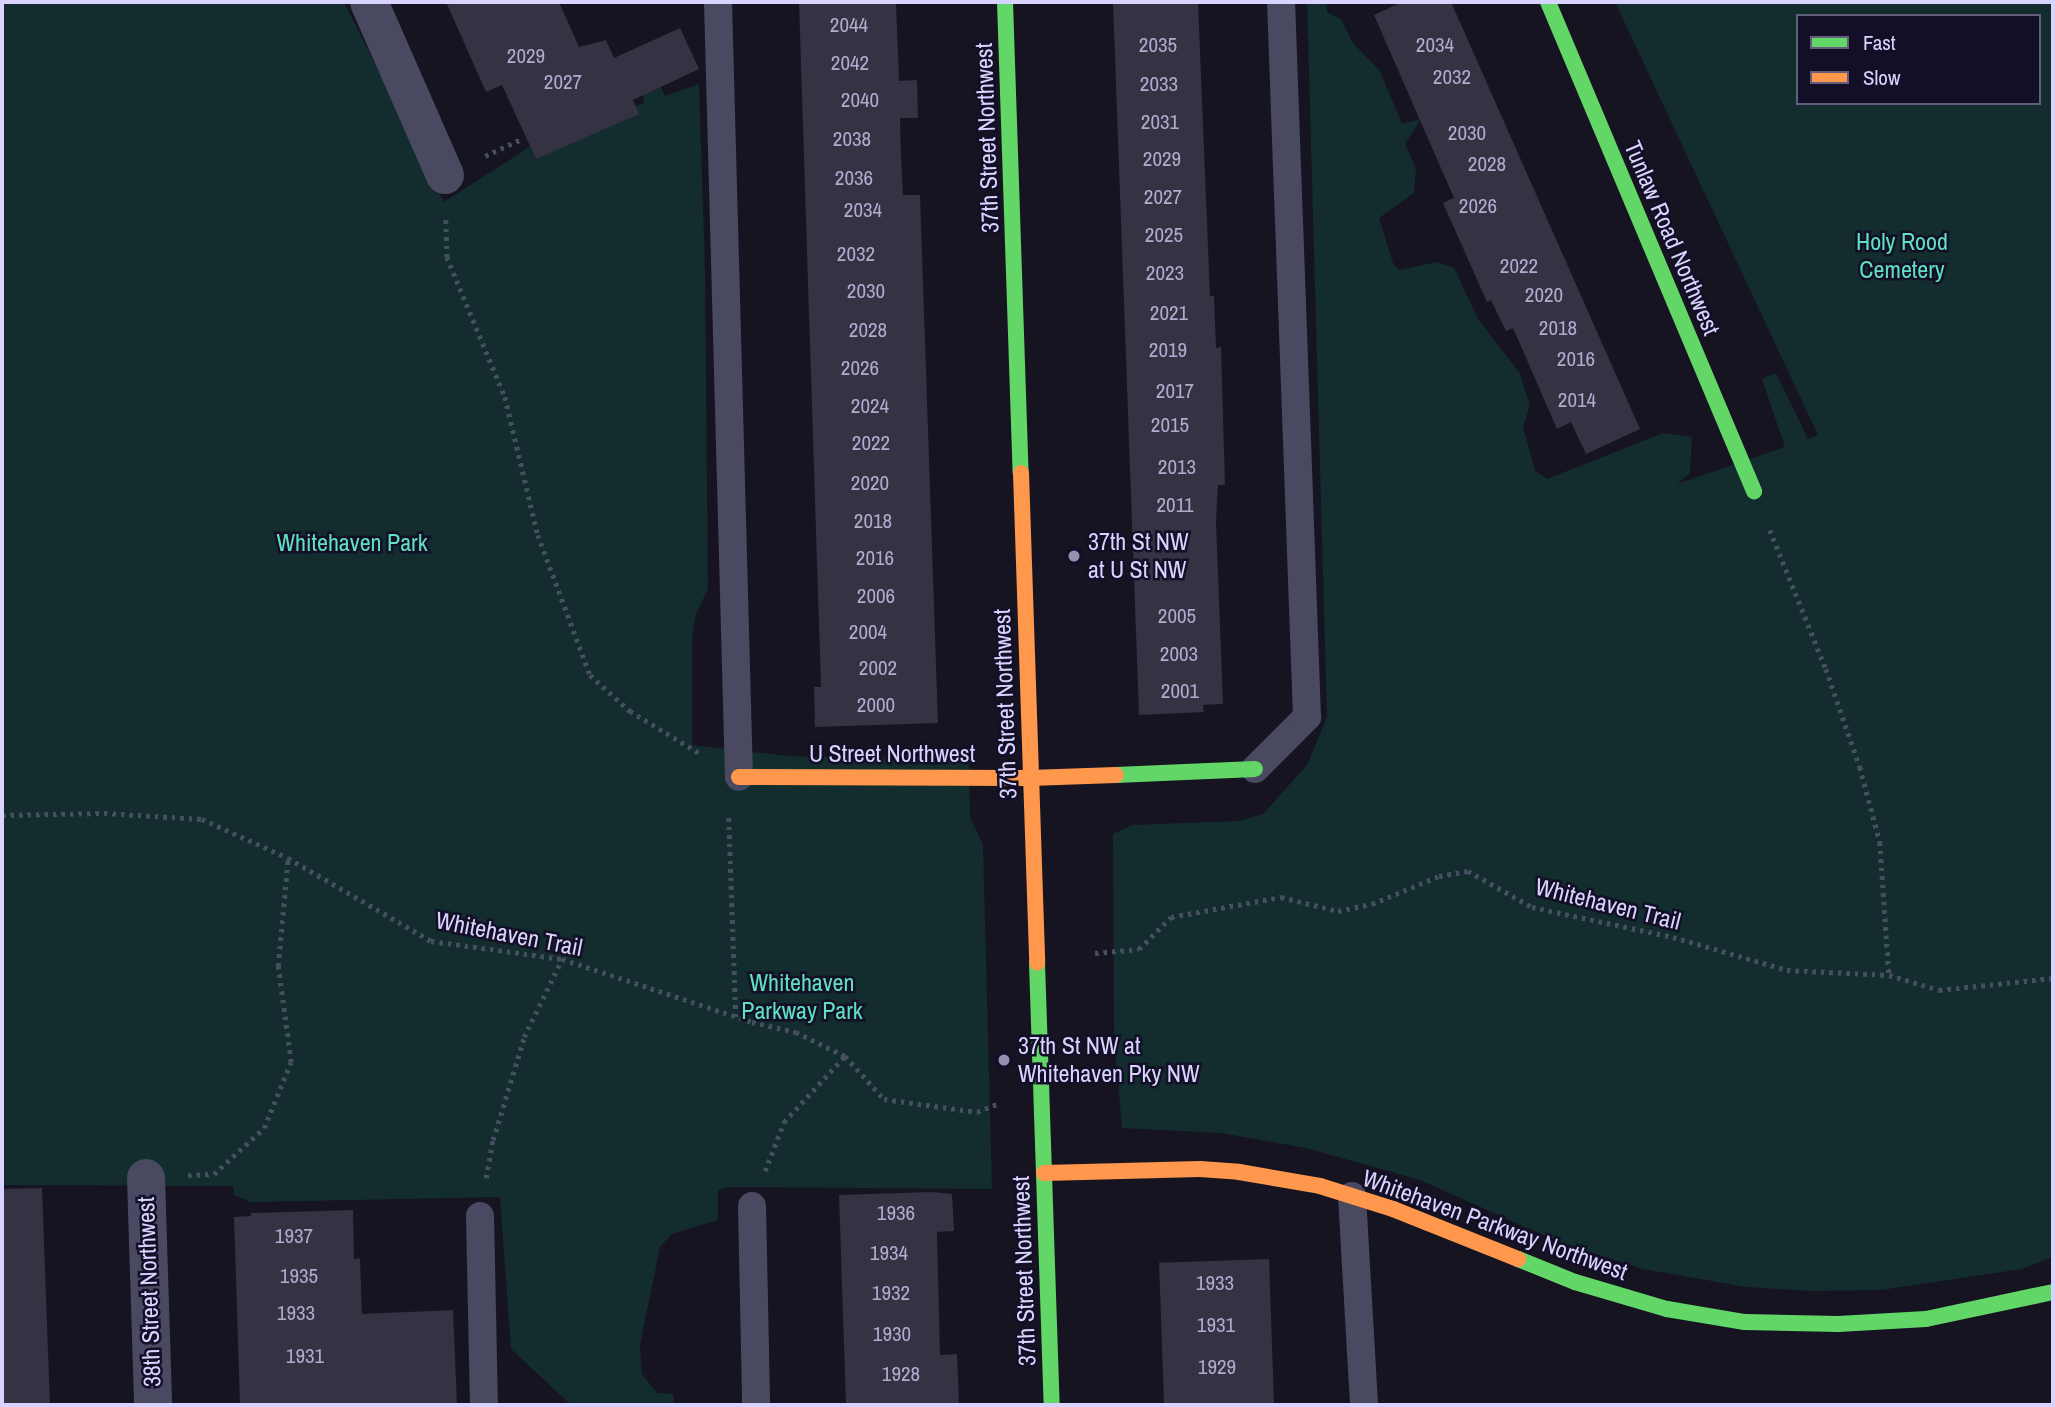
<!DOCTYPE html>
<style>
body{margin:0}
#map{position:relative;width:2055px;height:1407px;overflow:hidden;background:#161421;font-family:"Archivo Narrow",sans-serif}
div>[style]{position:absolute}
.green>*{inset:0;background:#132c2d}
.building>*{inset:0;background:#343243;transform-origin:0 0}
.path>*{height:4.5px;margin-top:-2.25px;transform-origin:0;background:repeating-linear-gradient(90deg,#44505f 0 3.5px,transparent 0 8.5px)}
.lane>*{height:28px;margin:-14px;padding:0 14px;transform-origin:14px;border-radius:14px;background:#4a4962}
.street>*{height:38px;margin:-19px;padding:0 19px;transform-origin:19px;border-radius:19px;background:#4a4962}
.fast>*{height:16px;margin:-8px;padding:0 8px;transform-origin:8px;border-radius:8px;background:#63d668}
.slow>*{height:16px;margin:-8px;padding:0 8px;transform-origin:8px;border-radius:8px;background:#ff974d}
.dots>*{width:19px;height:19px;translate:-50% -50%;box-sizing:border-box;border:4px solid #130f26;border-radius:50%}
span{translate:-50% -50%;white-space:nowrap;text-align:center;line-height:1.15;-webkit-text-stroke:5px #130f26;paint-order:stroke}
.number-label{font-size:21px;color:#b0acd0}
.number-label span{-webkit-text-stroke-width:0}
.street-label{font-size:24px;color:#d9d4ff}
.park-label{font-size:24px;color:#5fe0c0}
.poi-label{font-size:24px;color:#d9d4ff}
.left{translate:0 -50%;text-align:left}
.frame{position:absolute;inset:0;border:4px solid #d9d4ff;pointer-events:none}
.legend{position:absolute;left:1796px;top:14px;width:245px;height:91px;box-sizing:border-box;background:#130f26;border:2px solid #625e7d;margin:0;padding:9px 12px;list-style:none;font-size:21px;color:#d9d4ff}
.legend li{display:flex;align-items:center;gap:14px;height:35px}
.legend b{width:35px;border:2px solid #625e7d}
</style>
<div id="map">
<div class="green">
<i style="clip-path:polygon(2px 2px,344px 2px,444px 202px,540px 140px,644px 103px,643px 95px,661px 87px,665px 96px,699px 84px,705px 269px,708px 589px,696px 614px,692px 638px,692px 745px,788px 756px,969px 760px,970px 817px,983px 845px,992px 1189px,729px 1187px,718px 1190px,718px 1220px,672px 1234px,660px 1247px,640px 1345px,642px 1374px,657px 1393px,673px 1394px,674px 1405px,571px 1405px,511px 1349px,500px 1197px,251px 1202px,234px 1195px,233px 1186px,2px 1185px)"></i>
<i style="clip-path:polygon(evenodd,1307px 2px,1326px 2px,1327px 12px,1341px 19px,1353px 43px,1380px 71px,1402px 124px,1421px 119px,1405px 144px,1416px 168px,1414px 193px,1379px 218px,1393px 263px,1399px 270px,1437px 262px,1454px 268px,1478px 319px,1519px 372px,1530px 405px,1523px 427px,1535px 470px,1547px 479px,1663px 433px,1692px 437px,1690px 473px,1677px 484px,1785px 447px,1762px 379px,1776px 373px,1808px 439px,1818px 435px,1615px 2px,2053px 2px,2053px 1257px,2022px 1269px,1881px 1290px,1813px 1291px,1746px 1287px,1643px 1269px,1561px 1243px,1420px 1180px,1306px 1148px,1221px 1133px,1122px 1128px,1114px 1037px,1113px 834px,1132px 825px,1239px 821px,1263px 814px,1307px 765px,1327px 717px,1307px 2px,1798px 16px,2039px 16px,2039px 103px,1798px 103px,1798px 16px)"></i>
</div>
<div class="building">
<i style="clip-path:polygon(446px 2px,559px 2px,579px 47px,606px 40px,614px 58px,680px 28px,699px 69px,633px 100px,639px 114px,536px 159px,502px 85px,486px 92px)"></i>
<i style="clip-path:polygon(799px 2px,896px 2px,899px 81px,917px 80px,918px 118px,900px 118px,901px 156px,903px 195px,920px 195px,938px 723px,815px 727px,814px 687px,821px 687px)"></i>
<i style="clip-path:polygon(1113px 2px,1198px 2px,1210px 296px,1214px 296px,1216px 348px,1221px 347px,1225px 485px,1218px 485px,1216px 521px,1223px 704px,1203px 705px,1204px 712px,1139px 715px)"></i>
<i style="clip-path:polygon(1402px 2px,1451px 2px,1640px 429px,1586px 454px,1571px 422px,1557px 429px,1513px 328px,1506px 331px,1491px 300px,1487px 302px,1443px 203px,1454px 198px,1374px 15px)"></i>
<i style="clip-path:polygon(42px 1188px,50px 1405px,2px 1405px,2px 1189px)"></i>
<i style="clip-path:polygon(931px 1192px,952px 1194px,954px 1231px,937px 1232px,940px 1355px,957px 1354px,959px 1405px,846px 1405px,839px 1195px)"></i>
<i style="clip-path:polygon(353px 1210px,354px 1259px,360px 1258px,362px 1314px,453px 1310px,457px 1405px,240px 1405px,234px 1217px,251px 1216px,251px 1213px)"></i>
<i style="left:1269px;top:1259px;width:146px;height:110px;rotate:88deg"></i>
</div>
<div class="path">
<i style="left:485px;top:156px;width:38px;rotate:-25deg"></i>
<i style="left:446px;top:220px;width:37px;rotate:88deg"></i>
<i style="left:447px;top:257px;width:152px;rotate:67.5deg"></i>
<i style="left:505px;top:397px;width:142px;rotate:76.6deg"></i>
<i style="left:538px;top:535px;width:149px;rotate:69.6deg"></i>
<i style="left:590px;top:675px;width:54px;rotate:42deg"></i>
<i style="left:630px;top:711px;width:81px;rotate:31.3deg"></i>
<i style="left:1770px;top:530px;width:150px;rotate:68.1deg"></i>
<i style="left:1826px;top:669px;width:104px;rotate:70.9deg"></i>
<i style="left:1860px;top:767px;width:78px;rotate:75.1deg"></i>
<i style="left:1880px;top:842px;width:133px;rotate:86.1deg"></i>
<i style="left:2px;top:815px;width:102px;rotate:-1.1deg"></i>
<i style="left:104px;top:813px;width:98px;rotate:3.5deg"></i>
<i style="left:202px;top:819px;width:94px;rotate:24.4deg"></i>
<i style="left:288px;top:858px;width:165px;rotate:30.1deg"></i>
<i style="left:431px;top:941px;width:132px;rotate:7.8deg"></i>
<i style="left:562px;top:959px;width:200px;rotate:18.3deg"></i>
<i style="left:752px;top:1022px;width:45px;rotate:12.8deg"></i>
<i style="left:796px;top:1032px;width:55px;rotate:26.1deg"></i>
<i style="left:845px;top:1056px;width:58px;rotate:47.8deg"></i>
<i style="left:884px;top:1099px;width:94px;rotate:8deg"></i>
<i style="left:977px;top:1112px;width:22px;rotate:-22deg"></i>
<i style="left:729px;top:818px;width:199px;rotate:88deg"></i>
<i style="left:1095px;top:953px;width:44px;rotate:-5.2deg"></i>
<i style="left:1139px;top:949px;width:45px;rotate:-45deg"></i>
<i style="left:1171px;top:917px;width:112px;rotate:-10.3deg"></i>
<i style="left:1281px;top:897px;width:59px;rotate:13.8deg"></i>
<i style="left:1338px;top:911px;width:35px;rotate:-12deg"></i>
<i style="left:1372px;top:904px;width:73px;rotate:-22.7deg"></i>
<i style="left:1439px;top:876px;width:29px;rotate:-10deg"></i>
<i style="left:1468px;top:871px;width:73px;rotate:29.4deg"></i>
<i style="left:1532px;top:907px;width:144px;rotate:12deg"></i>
<i style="left:1673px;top:937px;width:119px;rotate:16.1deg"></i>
<i style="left:1787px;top:970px;width:102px;rotate:2.8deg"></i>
<i style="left:1889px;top:975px;width:52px;rotate:16.7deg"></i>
<i style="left:1939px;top:990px;width:115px;rotate:-6deg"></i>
<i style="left:765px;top:1171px;width:53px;rotate:-68.8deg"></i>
<i style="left:784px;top:1122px;width:90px;rotate:-47.3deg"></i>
<i style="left:188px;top:1175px;width:26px;rotate:-2deg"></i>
<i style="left:214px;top:1174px;width:68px;rotate:-42.6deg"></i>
<i style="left:264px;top:1128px;width:71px;rotate:-67.8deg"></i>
<i style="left:291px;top:1062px;width:97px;rotate:-97.7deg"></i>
<i style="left:278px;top:966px;width:108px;rotate:-84.7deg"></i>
<i style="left:486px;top:1178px;width:39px;rotate:-80deg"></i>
<i style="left:493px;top:1140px;width:108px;rotate:-73.2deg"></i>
<i style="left:524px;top:1037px;width:87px;rotate:-64deg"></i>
</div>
<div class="lane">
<i style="left:718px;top:2px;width:775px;rotate:88.45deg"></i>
<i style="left:1255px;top:769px;width:74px;rotate:-45deg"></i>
<i style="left:1307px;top:717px;width:715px;rotate:-92.08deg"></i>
<i style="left:1352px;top:1196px;width:209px;rotate:86.7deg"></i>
<i style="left:752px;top:1206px;width:199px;rotate:88.8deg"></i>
<i style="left:480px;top:1216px;width:189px;rotate:88.8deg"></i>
</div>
<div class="street">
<i style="left:369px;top:2px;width:189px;rotate:66.3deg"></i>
<i style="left:146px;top:1178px;width:227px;rotate:88.2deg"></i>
</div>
<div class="fast">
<i style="left:1005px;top:2px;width:471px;rotate:88.1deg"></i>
<i style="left:1548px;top:2px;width:531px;rotate:67.16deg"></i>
<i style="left:1116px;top:775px;width:139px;rotate:-2.5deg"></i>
<i style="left:1037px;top:963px;width:442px;rotate:88.1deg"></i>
<i style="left:1518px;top:1259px;width:61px;rotate:22deg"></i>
<i style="left:1575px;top:1282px;width:96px;rotate:16.4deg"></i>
<i style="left:1667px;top:1309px;width:79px;rotate:9.5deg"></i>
<i style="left:1745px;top:1322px;width:93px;rotate:1.2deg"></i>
<i style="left:1838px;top:1324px;width:88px;rotate:-3.3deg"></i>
<i style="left:1926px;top:1319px;width:130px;rotate:-12deg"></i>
</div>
<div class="slow">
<i style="left:1021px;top:473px;width:490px;rotate:88.1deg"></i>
<i style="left:739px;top:777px;width:291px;rotate:0.2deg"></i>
<i style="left:1030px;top:778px;width:86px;rotate:-2deg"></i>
<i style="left:1044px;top:1173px;width:156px;rotate:-1.5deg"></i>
<i style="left:1200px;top:1169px;width:39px;rotate:4deg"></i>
<i style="left:1239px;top:1172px;width:82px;rotate:9.8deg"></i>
<i style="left:1320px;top:1186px;width:77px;rotate:17.5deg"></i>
<i style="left:1393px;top:1209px;width:135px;rotate:21.8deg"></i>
</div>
<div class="dots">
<i style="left:1074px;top:556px;background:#9591b1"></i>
<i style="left:1004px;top:1060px;background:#9591b1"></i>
</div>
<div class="number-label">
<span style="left:849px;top:25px">2044</span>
<span style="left:1158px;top:45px">2035</span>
<span style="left:1435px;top:45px">2034</span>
<span style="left:526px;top:56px">2029</span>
<span style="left:850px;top:63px">2042</span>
<span style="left:1452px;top:77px">2032</span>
<span style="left:563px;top:82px">2027</span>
<span style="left:1159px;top:84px">2033</span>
<span style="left:860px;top:100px">2040</span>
<span style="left:1160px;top:122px">2031</span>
<span style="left:1467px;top:133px">2030</span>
<span style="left:852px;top:139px">2038</span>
<span style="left:1162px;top:159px">2029</span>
<span style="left:1487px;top:164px">2028</span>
<span style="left:854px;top:178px">2036</span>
<span style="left:1163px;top:197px">2027</span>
<span style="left:1478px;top:206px">2026</span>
<span style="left:863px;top:210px">2034</span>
<span style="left:1164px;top:235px">2025</span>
<span style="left:856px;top:254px">2032</span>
<span style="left:1519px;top:266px">2022</span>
<span style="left:1165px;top:273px">2023</span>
<span style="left:866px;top:291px">2030</span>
<span style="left:1544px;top:295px">2020</span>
<span style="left:1169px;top:313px">2021</span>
<span style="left:1558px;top:328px">2018</span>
<span style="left:868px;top:330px">2028</span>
<span style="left:1168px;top:350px">2019</span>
<span style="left:1576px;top:359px">2016</span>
<span style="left:860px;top:368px">2026</span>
<span style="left:1175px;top:391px">2017</span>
<span style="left:1577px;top:400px">2014</span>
<span style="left:870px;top:406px">2024</span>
<span style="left:1170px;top:425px">2015</span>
<span style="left:871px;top:443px">2022</span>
<span style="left:1177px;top:467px">2013</span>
<span style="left:870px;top:483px">2020</span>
<span style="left:1175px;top:505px">2011</span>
<span style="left:873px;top:521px">2018</span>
<span style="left:875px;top:558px">2016</span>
<span style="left:876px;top:596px">2006</span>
<span style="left:1177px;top:616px">2005</span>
<span style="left:868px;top:632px">2004</span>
<span style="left:1179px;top:654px">2003</span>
<span style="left:878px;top:668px">2002</span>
<span style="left:1180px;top:691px">2001</span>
<span style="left:876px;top:705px">2000</span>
<span style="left:896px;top:1213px">1936</span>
<span style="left:294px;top:1236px">1937</span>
<span style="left:889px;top:1253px">1934</span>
<span style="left:299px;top:1276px">1935</span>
<span style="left:1215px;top:1283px">1933</span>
<span style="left:891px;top:1293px">1932</span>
<span style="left:296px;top:1313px">1933</span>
<span style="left:1216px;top:1325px">1931</span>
<span style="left:892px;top:1334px">1930</span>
<span style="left:305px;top:1356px">1931</span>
<span style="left:1217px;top:1367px">1929</span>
<span style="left:901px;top:1374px">1928</span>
</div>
<div class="street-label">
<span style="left:987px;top:138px;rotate:-92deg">37th Street Northwest</span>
<span style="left:1672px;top:238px;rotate:67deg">Tunlaw Road Northwest</span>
<span style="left:1005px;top:704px;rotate:-92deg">37th Street Northwest</span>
<span style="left:892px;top:754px">U Street Northwest</span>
<span style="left:1608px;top:904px;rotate:14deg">Whitehaven Trail</span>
<span style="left:509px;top:934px;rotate:11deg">Whitehaven Trail</span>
<span style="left:1495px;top:1225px;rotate:20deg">Whitehaven Parkway Northwest</span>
<span style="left:1024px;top:1271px;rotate:-92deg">37th Street Northwest</span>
<span style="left:149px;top:1292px;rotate:-92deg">38th Street Northwest</span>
</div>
<div class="park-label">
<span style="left:1902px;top:256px">Holy Rood<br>Cemetery</span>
<span style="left:352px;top:543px">Whitehaven Park</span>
<span style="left:802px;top:997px">Whitehaven<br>Parkway Park</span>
</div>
<div class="poi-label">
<span class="left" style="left:1088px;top:556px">37th St NW<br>at U St NW</span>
<span class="left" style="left:1018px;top:1060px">37th St NW at<br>Whitehaven Pky NW</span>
</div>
<div class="frame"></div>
<ul class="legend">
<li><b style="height:9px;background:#63d668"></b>Fast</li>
<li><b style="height:9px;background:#ff974d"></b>Slow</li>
</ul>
</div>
